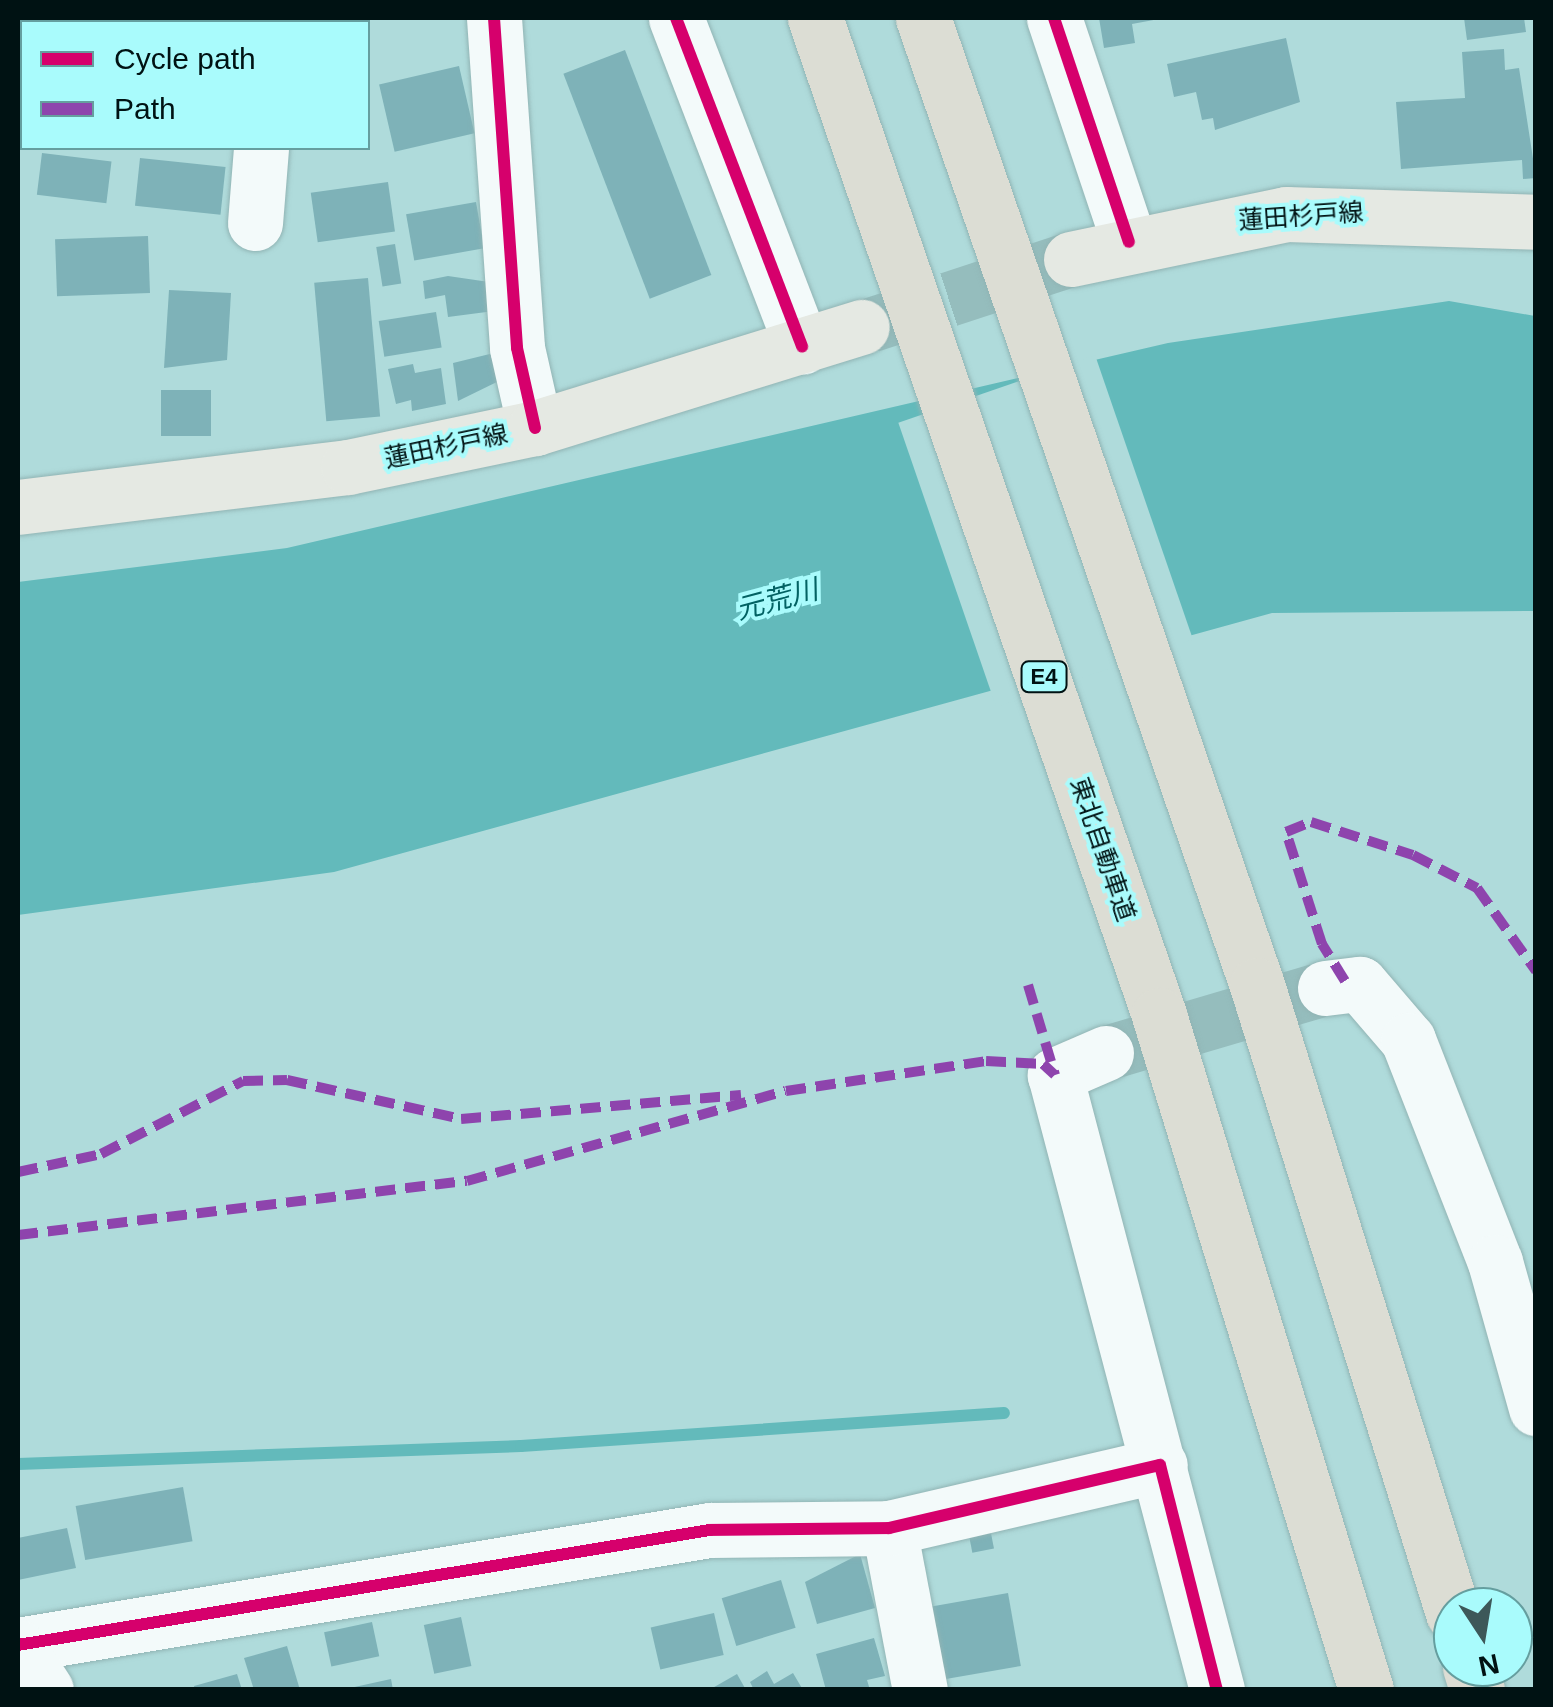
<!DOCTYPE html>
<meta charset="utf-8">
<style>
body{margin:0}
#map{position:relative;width:1553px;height:1707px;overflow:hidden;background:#afdbdb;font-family:Helvetica,"Noto Sans JP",sans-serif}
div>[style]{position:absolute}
.water>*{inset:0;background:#63babb}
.pier>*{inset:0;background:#afdbdb;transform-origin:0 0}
.stream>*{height:12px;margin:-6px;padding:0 6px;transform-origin:6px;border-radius:6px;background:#63babb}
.building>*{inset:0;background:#7eb2b8;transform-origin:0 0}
.minor-tunnel>*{height:55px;margin-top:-27.5px;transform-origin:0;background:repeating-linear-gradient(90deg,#95bdbd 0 55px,transparent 0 83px)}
.major-tunnel>*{height:55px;margin-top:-27.5px;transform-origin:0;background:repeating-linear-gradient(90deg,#95bdbd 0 55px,transparent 0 83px)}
.roads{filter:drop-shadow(0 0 2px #91b4b4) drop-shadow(0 0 2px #91b4b4)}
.minor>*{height:55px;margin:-27.5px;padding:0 27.5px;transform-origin:27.5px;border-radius:27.5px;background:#f3fafa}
.major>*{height:55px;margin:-27.5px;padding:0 27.5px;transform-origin:27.5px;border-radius:27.5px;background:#e5e9e3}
.highway>*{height:55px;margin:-27.5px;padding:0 27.5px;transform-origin:27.5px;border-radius:27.5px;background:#dcddd4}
.quiet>*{height:10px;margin-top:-5px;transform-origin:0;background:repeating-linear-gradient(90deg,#8e44ad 0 20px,transparent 0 30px)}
.cycleway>*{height:12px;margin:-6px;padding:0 6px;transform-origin:6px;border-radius:6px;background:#d6006c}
span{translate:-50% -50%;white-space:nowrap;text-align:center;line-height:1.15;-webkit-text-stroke:8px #a9fbfc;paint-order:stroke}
.shield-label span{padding:2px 8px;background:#a9fbfc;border:2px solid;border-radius:8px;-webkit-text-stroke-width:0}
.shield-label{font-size:22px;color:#001213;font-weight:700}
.street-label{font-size:25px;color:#001213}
.water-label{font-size:28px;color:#026263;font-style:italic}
.frame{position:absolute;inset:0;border:20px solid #001213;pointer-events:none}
.legend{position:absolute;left:20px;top:20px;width:350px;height:130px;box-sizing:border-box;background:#a9fbfc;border:2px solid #659e9f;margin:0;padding:12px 18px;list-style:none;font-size:30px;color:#001213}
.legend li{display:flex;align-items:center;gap:20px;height:50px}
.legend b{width:50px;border:2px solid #659e9f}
.north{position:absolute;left:1433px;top:1587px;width:100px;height:100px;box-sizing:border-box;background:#a9fbfc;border:2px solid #659e9f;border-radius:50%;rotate:168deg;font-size:28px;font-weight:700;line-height:40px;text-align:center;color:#001213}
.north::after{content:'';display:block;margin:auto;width:35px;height:45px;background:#3d5859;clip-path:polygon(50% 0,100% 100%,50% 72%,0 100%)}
</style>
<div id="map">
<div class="water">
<i style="clip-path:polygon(1449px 301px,1535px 316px,1535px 611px,1272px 613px,334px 872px,18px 915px,18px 582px,287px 548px,1168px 343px)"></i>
</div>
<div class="pier">
<i style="left:1095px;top:355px;width:301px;height:208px;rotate:71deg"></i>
</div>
<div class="stream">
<i style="left:18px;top:1464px;width:503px;rotate:-2.05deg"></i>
<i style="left:521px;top:1446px;width:484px;rotate:-3.9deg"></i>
</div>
<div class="building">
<i style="clip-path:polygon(328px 18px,369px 18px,328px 22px)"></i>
<i style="clip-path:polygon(1099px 18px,1159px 18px,1159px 19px,1132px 24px,1135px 43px,1104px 48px)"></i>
<i style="clip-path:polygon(1464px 18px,1524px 18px,1526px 32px,1467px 40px)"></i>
<i style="clip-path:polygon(1286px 38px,1300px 102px,1215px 130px,1213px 118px,1202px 120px,1196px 92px,1174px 97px,1167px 64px)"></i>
<i style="clip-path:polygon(1504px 49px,1505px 70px,1519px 68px,1536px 178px,1523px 179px,1522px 160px,1401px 169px,1396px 102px,1465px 98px,1462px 52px)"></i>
<i style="left:625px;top:50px;width:241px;height:66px;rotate:69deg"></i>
<i style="left:459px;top:66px;width:69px;height:82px;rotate:77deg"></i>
<i style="left:42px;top:153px;width:70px;height:42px;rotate:7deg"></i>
<i style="left:140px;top:158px;width:86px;height:48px;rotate:6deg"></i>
<i style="left:388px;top:182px;width:50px;height:78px;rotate:82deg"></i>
<i style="left:476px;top:202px;width:47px;height:71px;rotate:80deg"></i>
<i style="left:148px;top:236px;width:57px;height:93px;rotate:88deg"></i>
<i style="left:395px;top:244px;width:40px;height:19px;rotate:81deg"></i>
<i style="clip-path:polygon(448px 276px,489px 282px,494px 311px,448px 317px,445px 295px,425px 299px,423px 281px)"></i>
<i style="left:368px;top:278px;width:139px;height:54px;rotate:85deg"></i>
<i style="clip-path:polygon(169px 290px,231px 293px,227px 360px,164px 368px)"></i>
<i style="left:436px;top:312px;width:36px;height:58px;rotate:81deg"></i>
<i style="clip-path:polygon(498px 352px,505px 378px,458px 401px,453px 363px)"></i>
<i style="clip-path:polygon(413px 364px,415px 373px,441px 368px,446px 404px,412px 411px,411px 400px,396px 404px,388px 369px)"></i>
<i style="left:161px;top:390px;width:50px;height:46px"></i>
<i style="left:183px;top:1487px;width:55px;height:109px;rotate:80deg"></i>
<i style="left:989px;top:1523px;width:26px;height:22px;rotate:79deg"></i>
<i style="clip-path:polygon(67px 1528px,76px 1568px,18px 1580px,18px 1538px)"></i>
<i style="clip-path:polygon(860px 1554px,875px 1608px,817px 1624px,805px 1582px)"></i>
<i style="left:781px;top:1580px;width:50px;height:62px;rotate:73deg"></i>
<i style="left:1008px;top:1593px;width:74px;height:79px;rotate:80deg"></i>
<i style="left:714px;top:1613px;width:43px;height:65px;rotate:77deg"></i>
<i style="left:461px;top:1617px;width:50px;height:38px;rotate:78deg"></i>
<i style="left:372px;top:1622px;width:35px;height:49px;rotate:78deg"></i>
<i style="clip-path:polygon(874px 1638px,885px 1676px,867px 1680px,870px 1690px,826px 1690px,816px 1654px)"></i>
<i style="clip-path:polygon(287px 1646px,300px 1690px,254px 1690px,244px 1658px)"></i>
<i style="clip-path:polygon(767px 1671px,774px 1684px,793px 1673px,803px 1690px,754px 1690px,750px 1682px)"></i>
<i style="clip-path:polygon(237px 1674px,242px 1690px,195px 1690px,194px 1686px)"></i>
<i style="clip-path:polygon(737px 1674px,746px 1690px,709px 1690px)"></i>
<i style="clip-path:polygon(391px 1679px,393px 1690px,350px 1690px,350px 1688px)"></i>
</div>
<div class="minor-tunnel">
<i style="left:1106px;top:1053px;width:228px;rotate:-16.5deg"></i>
</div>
<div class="major-tunnel">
<i style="left:870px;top:325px;width:212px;rotate:-18.2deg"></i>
</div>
<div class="roads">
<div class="minor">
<i style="left:494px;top:18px;width:331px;rotate:86deg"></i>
<i style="left:517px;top:348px;width:82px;rotate:77.3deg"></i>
<i style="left:676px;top:18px;width:352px;rotate:69deg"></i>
<i style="left:1054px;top:18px;width:236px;rotate:71.5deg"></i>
<i style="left:271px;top:22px;width:4px;rotate:-90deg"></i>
<i style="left:255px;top:223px;width:75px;rotate:-85.4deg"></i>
<i style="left:1325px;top:988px;width:35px;rotate:-7deg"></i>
<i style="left:1360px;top:984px;width:74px;rotate:49.4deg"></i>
<i style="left:1408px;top:1040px;width:238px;rotate:68.6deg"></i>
<i style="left:1495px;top:1262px;width:152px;rotate:74.3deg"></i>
<i style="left:1106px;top:1053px;width:56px;rotate:156.7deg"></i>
<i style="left:1055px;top:1075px;width:636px;rotate:75.24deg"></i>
<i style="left:889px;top:1528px;width:165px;rotate:79.2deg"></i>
<i style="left:18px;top:1645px;width:701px;rotate:-9.44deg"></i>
<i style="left:710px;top:1530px;width:179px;rotate:-0.6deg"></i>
<i style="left:889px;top:1528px;width:278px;rotate:-13.1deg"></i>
<i style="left:18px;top:1647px;width:51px;rotate:56.9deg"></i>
</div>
<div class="major">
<i style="left:1071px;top:259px;width:220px;rotate:-11.8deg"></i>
<i style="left:1286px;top:214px;width:250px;rotate:1.8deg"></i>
<i style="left:18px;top:507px;width:332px;rotate:-6.9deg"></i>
<i style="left:348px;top:467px;width:191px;rotate:-11.8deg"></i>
<i style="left:535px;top:428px;width:342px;rotate:-17.2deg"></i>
</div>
<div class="highway">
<i style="left:815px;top:18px;width:1055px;rotate:70.96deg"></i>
<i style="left:1159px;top:1015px;width:706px;rotate:72.95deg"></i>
<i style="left:923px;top:18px;width:1023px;rotate:70.95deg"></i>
<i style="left:1257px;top:985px;width:658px;rotate:72.67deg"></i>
<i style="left:1470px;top:1667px;width:24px;rotate:73deg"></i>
</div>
</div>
<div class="quiet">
<i style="left:1345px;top:981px;width:44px;rotate:-121.9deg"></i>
<i style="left:1322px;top:944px;width:118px;rotate:-107.8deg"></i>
<i style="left:1286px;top:832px;width:27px;rotate:-22deg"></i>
<i style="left:1311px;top:822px;width:107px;rotate:17.9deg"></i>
<i style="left:1413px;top:855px;width:72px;rotate:27.3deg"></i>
<i style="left:1477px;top:888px;width:102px;rotate:54.6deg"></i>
<i style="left:1028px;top:985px;width:94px;rotate:73.3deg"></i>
<i style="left:18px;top:1172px;width:85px;rotate:-12.2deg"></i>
<i style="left:101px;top:1154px;width:160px;rotate:-27.2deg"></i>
<i style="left:243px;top:1081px;width:44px;rotate:-1.3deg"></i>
<i style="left:287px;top:1080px;width:178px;rotate:12.6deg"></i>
<i style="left:461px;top:1119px;width:281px;rotate:-4.9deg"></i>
<i style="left:18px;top:1235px;width:452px;rotate:-6.9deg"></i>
<i style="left:467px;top:1181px;width:331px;rotate:-15.8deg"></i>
<i style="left:786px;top:1091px;width:202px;rotate:-8.5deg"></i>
<i style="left:986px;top:1061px;width:57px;rotate:3deg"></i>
<i style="left:1043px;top:1064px;width:16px;rotate:43deg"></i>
</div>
<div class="cycleway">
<i style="left:494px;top:18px;width:331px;rotate:86deg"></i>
<i style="left:517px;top:348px;width:82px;rotate:77.3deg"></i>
<i style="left:676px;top:18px;width:352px;rotate:69deg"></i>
<i style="left:1054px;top:18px;width:236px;rotate:71.5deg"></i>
<i style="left:18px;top:1645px;width:701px;rotate:-9.44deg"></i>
<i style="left:710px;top:1530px;width:179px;rotate:-0.6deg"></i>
<i style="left:889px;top:1528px;width:278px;rotate:-13.1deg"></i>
<i style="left:1160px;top:1465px;width:232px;rotate:75.8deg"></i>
</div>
<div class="shield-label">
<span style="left:1044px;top:677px">E4</span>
</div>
<div class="street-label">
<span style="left:1301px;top:216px;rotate:-4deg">蓮田杉戸線</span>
<span style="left:446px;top:446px;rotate:-12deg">蓮田杉戸線</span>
<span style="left:1103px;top:849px;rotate:71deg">東北自動車道</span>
</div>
<div class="water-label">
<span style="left:777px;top:600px;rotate:-15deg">元荒川</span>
</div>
<div class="frame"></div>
<ul class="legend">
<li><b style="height:12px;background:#d6006c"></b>Cycle path</li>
<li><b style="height:12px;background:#8e44ad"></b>Path</li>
</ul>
<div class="north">N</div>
</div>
